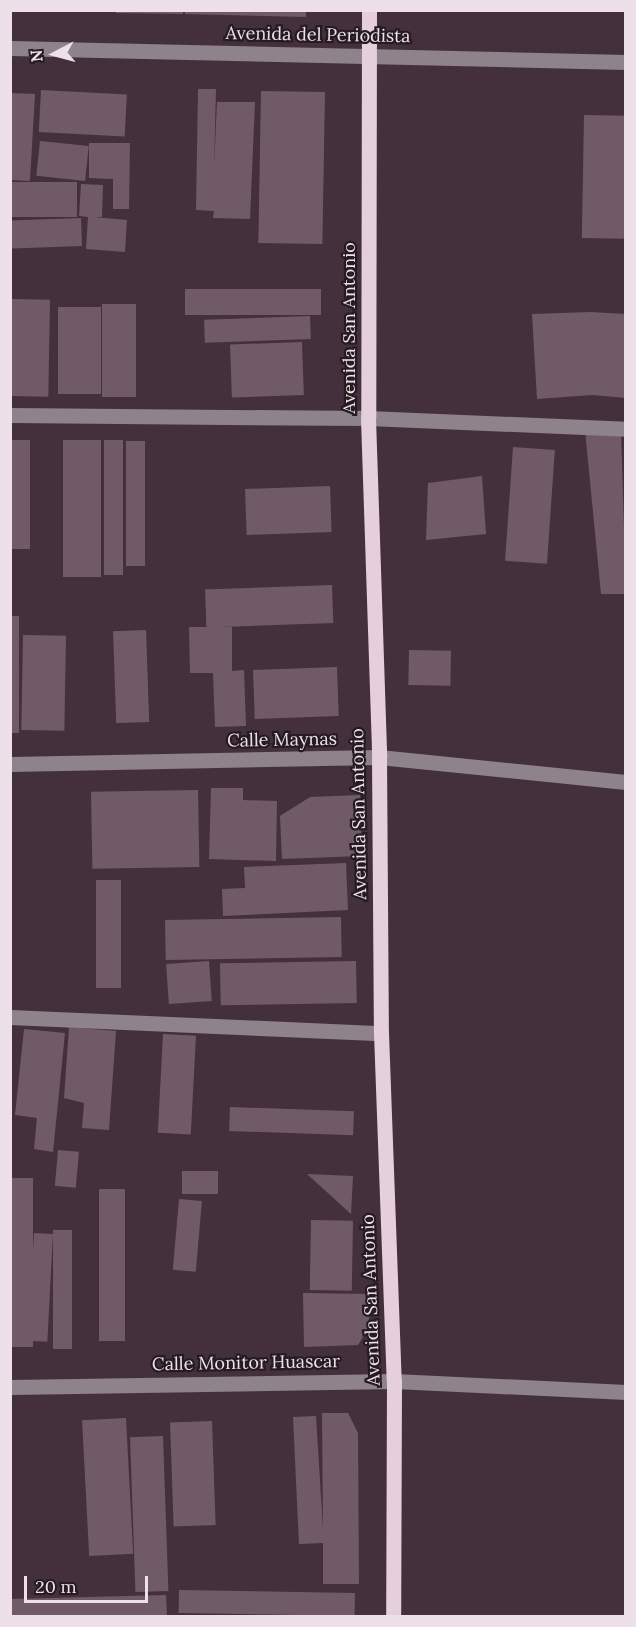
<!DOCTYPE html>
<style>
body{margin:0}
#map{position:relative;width:636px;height:1627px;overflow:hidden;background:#44303d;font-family:Lora,serif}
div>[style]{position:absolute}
.building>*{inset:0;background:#705a68;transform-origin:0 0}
.minor>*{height:15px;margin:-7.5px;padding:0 7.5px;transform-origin:7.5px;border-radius:7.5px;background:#8e838a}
.major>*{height:15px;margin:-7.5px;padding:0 7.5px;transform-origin:7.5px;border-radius:7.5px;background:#e5cfdd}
span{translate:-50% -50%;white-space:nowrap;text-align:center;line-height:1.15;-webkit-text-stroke:4.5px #251b21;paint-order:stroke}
.street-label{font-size:18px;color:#eee0e8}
.frame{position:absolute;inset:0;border:12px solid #eee0e8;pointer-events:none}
.north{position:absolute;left:24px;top:24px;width:60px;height:60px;-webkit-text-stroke:4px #251b21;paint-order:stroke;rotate:264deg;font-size:16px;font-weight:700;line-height:24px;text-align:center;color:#eee0e8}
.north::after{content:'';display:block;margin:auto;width:21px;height:27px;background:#eee0e8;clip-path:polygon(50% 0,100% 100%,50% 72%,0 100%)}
.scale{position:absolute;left:24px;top:1576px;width:124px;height:27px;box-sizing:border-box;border:3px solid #eee0e8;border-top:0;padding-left:8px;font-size:18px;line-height:21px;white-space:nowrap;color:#eee0e8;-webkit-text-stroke:4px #251b21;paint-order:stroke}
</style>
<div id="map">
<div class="building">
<i style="clip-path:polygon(116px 10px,183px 10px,183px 14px,116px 13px)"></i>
<i style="clip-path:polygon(185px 10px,306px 10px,306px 17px,185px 14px)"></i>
<i style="clip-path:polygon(198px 89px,216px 89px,214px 167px,217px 102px,255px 102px,250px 219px,213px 218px,214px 211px,196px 210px)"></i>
<i style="left:41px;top:90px;width:86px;height:42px;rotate:3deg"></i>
<i style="left:261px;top:91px;width:64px;height:152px;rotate:1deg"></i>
<i style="clip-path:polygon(10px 93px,35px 94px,30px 181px,10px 180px)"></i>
<i style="left:584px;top:115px;width:42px;height:123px;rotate:1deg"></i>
<i style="left:40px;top:141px;width:49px;height:35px;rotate:6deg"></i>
<i style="clip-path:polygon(89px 143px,130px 143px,129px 209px,113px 209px,113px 179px,89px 178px)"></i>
<i style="left:77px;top:182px;width:35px;height:67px;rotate:90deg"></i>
<i style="clip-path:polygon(81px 184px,103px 185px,102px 217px,93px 217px,127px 220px,125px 252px,86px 249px,88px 217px,79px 216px)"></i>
<i style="left:81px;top:218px;width:28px;height:70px;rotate:88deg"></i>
<i style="left:321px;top:289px;width:26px;height:136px;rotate:90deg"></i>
<i style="left:11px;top:299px;width:39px;height:97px;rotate:1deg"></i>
<i style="left:102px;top:304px;width:34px;height:93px"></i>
<i style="left:58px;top:307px;width:43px;height:87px"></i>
<i style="clip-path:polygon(591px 312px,625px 314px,626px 398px,592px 395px,537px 399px,532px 314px)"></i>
<i style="left:310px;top:316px;width:23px;height:106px;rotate:88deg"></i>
<i style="left:302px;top:342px;width:53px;height:72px;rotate:88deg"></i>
<i style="clip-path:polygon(585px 430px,621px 432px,626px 594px,601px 594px)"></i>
<i style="left:10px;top:440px;width:20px;height:109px"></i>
<i style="left:63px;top:440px;width:38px;height:137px"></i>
<i style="left:104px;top:440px;width:19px;height:135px"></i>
<i style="left:126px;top:441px;width:19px;height:125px"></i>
<i style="left:513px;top:447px;width:42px;height:114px;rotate:4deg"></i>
<i style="clip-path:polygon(482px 476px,486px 534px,426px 540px,428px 483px)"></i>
<i style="left:330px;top:486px;width:46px;height:85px;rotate:88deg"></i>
<i style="left:332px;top:585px;width:38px;height:127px;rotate:88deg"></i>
<i style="left:10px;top:616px;width:9px;height:117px"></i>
<i style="clip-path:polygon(189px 627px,232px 627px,232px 671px,244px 670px,246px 726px,215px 727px,213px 673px,190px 673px)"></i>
<i style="left:146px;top:630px;width:92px;height:33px;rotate:88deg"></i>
<i style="left:23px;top:635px;width:43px;height:95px;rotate:1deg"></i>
<i style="left:409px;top:650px;width:42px;height:35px;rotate:1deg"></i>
<i style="left:337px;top:667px;width:49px;height:84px;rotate:88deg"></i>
<i style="clip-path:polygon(211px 788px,243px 788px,243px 800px,277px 801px,276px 861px,209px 859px)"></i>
<i style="left:198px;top:790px;width:77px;height:107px;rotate:89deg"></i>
<i style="clip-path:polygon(360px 795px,362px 856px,282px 859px,280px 816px,310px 797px)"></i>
<i style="clip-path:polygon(346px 863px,348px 910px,223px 916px,222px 889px,245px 888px,244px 867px)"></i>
<i style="left:96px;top:880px;width:25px;height:108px"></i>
<i style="left:341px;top:917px;width:40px;height:176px;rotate:89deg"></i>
<i style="left:209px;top:961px;width:40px;height:43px;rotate:86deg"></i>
<i style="left:356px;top:961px;width:42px;height:136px;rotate:89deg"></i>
<i style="clip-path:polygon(69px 1027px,116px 1031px,109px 1130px,82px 1128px,84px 1103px,64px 1098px)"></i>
<i style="clip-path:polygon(24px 1029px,65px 1033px,53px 1152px,34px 1149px,37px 1118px,15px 1115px)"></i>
<i style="left:163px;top:1034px;width:33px;height:99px;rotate:3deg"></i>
<i style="left:230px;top:1107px;width:124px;height:24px;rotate:2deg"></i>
<i style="left:58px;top:1150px;width:21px;height:36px;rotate:5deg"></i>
<i style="left:182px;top:1171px;width:36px;height:23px"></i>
<i style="clip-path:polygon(307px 1174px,353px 1176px,351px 1214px)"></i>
<i style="left:10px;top:1178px;width:23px;height:169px"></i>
<i style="left:99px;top:1189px;width:26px;height:152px"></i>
<i style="left:179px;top:1199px;width:23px;height:71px;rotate:5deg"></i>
<i style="left:311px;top:1220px;width:42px;height:70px;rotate:1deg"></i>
<i style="left:53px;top:1230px;width:19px;height:119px"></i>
<i style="left:34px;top:1233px;width:19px;height:108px;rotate:3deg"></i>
<i style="clip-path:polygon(303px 1293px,371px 1294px,368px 1329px,358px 1345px,304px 1347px)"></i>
<i style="clip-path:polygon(322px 1413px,348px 1413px,358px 1433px,359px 1584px,323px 1584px,323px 1543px,299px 1544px,293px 1417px,316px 1416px,323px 1529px)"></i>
<i style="left:126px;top:1418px;width:136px;height:44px;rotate:87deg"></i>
<i style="left:212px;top:1421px;width:104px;height:42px;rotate:88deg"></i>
<i style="left:163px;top:1436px;width:155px;height:33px;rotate:88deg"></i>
<i style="left:179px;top:1590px;width:176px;height:23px;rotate:1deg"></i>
<i style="clip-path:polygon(166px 1595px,167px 1616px,10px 1616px,10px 1599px)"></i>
</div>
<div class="minor">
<i style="left:10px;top:48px;width:616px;rotate:1.3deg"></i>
<i style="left:10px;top:415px;width:358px;rotate:0.5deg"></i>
<i style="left:368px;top:418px;width:258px;rotate:2.4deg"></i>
<i style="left:10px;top:764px;width:369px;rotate:-1.1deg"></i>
<i style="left:379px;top:757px;width:248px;rotate:5.8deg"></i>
<i style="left:10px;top:1017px;width:371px;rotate:2.5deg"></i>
<i style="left:10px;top:1387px;width:384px;rotate:-0.9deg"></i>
<i style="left:394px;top:1381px;width:232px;rotate:2.7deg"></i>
</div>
<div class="major">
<i style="left:369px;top:10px;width:408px;rotate:90.1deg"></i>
<i style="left:368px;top:418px;width:339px;rotate:88.1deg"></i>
<i style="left:379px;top:757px;width:276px;rotate:89.6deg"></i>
<i style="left:381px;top:1033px;width:348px;rotate:87.9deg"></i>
<i style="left:394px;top:1381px;width:235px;rotate:90.2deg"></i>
</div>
<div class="street-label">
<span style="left:318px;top:35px;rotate:1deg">Avenida del Periodista</span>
<span style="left:349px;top:328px;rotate:-90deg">Avenida San Antonio</span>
<span style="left:282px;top:740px;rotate:-1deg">Calle Maynas</span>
<span style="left:359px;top:814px;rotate:-91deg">Avenida San Antonio</span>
<span style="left:371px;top:1300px;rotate:-92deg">Avenida San Antonio</span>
<span style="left:246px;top:1363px;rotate:-1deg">Calle Monitor Huascar</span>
</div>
<div class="frame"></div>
<div class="north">N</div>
<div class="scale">20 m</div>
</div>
